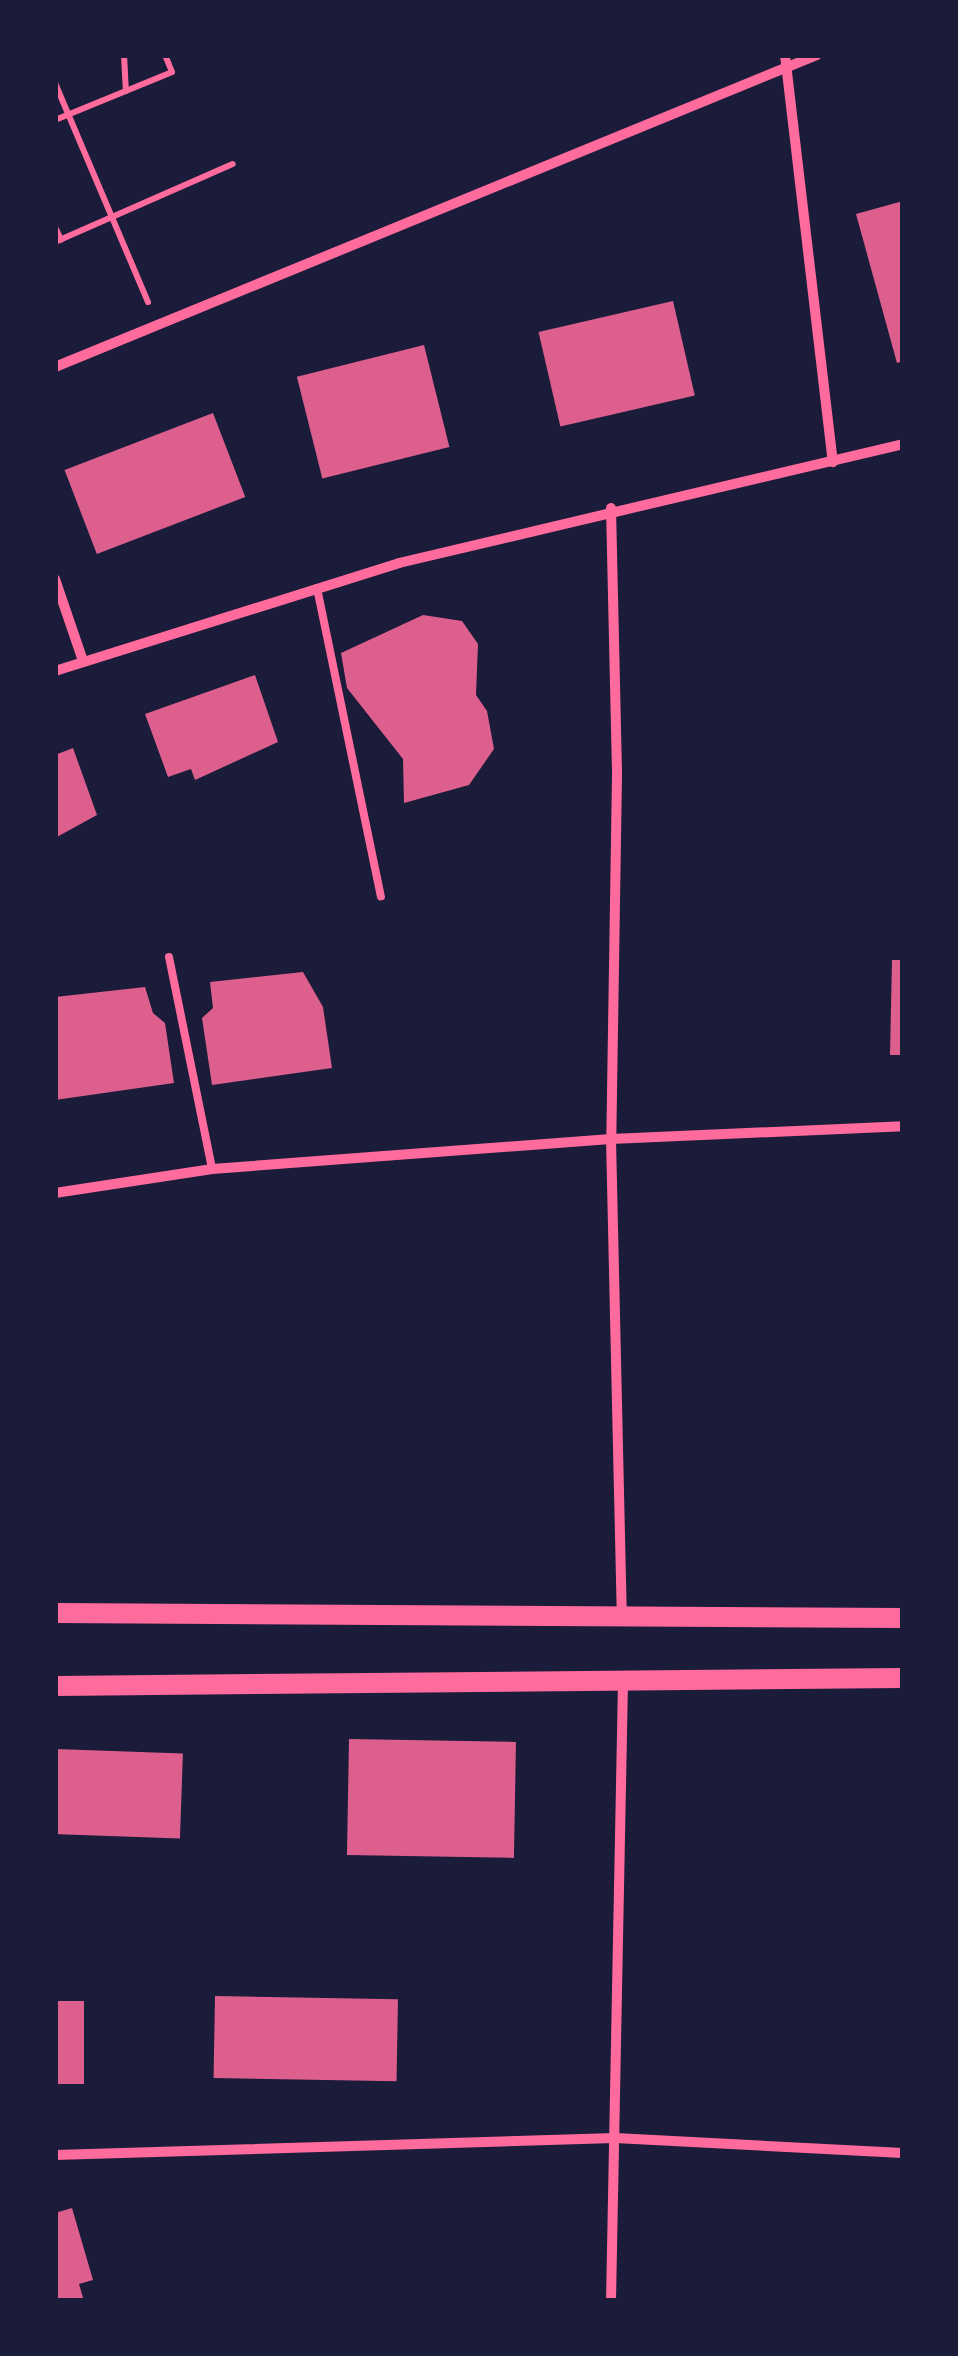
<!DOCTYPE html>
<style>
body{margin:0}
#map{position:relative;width:958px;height:2356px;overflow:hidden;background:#1b1b3a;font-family:"Space Grotesk",sans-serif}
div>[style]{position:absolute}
.building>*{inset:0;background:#dd5f8e;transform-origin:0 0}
.path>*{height:6px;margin:-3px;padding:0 3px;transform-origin:3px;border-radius:3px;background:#ff6b9d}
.service>*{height:8px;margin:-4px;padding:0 4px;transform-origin:4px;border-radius:4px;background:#ff6b9d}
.minor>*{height:10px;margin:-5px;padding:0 5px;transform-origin:5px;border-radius:5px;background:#ff6b9d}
.secondary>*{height:20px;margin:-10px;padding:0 10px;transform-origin:10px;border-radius:10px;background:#ff6b9d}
span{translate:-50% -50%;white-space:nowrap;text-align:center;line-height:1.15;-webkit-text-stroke:8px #1b1b3a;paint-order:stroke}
.frame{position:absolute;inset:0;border:58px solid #1b1b3a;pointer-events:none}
</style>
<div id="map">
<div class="building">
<i style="clip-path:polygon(903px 201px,903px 361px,897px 363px,856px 214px)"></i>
<i style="left:673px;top:301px;width:97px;height:138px;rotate:77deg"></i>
<i style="left:424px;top:345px;width:105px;height:131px;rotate:76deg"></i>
<i style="left:213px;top:413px;width:90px;height:159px;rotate:69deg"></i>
<i style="clip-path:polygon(423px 615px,462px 621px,478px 644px,476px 695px,487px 711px,494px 749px,469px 785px,404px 803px,403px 759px,347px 688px,341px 653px)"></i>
<i style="clip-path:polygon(255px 675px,278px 742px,195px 780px,191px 769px,168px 777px,145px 714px)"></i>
<i style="clip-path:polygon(73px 748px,97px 815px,55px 838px,55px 755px)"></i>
<i style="clip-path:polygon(892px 960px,903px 960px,903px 1055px,890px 1055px)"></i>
<i style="clip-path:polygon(303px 972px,323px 1007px,332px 1068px,212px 1085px,202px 1018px,213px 1008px,210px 982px)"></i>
<i style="clip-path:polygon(145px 987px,153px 1013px,165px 1023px,174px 1083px,55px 1100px,55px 997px)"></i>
<i style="left:349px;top:1739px;width:167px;height:116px;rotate:1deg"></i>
<i style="left:55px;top:1749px;width:128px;height:85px;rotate:2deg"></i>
<i style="left:215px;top:1996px;width:183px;height:82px;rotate:1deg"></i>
<i style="left:55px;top:2001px;width:29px;height:83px"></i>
<i style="clip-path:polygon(72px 2208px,93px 2280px,79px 2284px,84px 2301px,55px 2301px,55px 2213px)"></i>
</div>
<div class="path">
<i style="left:124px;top:55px;width:36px;rotate:87deg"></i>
<i style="left:55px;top:83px;width:238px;rotate:67deg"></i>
<i style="left:55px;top:120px;width:126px;rotate:-22.3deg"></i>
<i style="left:172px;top:72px;width:18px;rotate:-112deg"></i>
<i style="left:55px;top:227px;width:14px;rotate:65deg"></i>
<i style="left:55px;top:242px;width:194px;rotate:-23.7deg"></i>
</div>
<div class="service">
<i style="left:317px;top:588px;width:315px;rotate:78.3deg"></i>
<i style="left:169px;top:957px;width:216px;rotate:78.5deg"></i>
</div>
<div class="minor">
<i style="left:785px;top:55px;width:410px;rotate:83.3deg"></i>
<i style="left:55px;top:367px;width:823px;rotate:-22.27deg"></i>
<i style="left:611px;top:508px;width:267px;rotate:88.7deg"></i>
<i style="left:617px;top:775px;width:364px;rotate:90.9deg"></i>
<i style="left:611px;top:1139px;width:472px;rotate:88.7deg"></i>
<i style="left:55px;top:579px;width:87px;rotate:71.1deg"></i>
<i style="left:55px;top:671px;width:361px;rotate:-17.4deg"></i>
<i style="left:399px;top:563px;width:518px;rotate:-13.28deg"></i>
<i style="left:55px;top:1193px;width:159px;rotate:-8.7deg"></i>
<i style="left:212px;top:1169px;width:400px;rotate:-4.3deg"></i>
<i style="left:611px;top:1139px;width:292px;rotate:-2.5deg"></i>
<i style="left:55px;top:2155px;width:560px;rotate:-1.74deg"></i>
<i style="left:615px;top:2138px;width:288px;rotate:3deg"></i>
<i style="left:611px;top:2301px;width:622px;rotate:-88.89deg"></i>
</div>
<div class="secondary">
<i style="left:55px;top:1613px;width:848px;rotate:0.34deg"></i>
<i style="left:55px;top:1686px;width:848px;rotate:-0.54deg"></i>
</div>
<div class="frame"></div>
</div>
